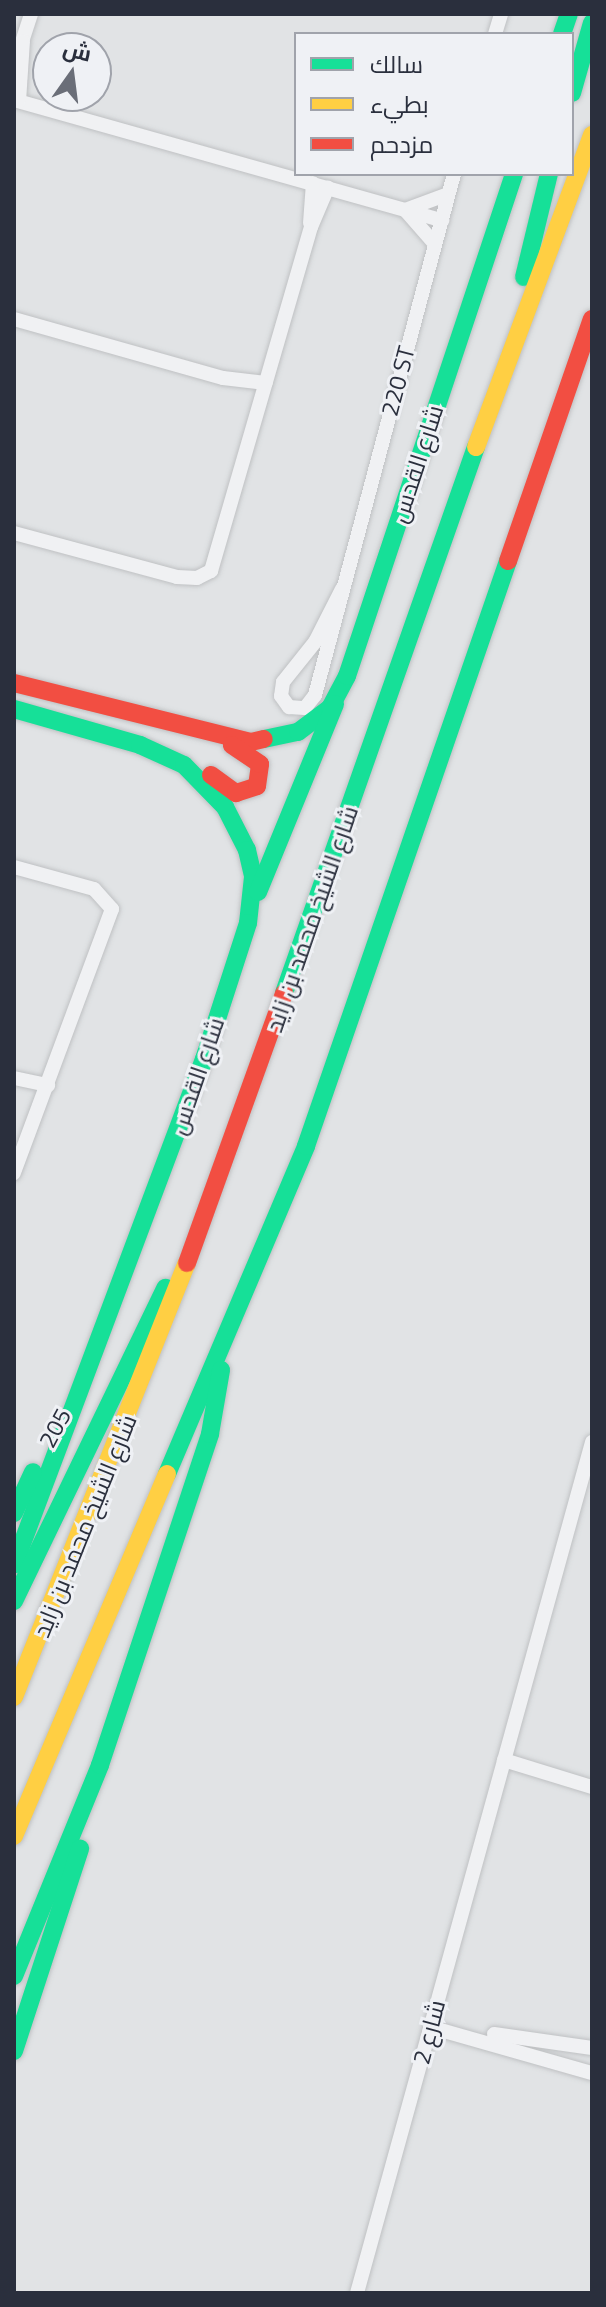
<!DOCTYPE html>
<meta charset="utf-8">
<style>
body{margin:0}
#map{position:relative;width:606px;height:2307px;overflow:hidden;background:#e1e3e5;font-family:"Titillium Web",Cairo,sans-serif}
div>[style]{position:absolute}
.roads{filter:drop-shadow(0 0 2px #bfc1c3) drop-shadow(0 0 2px #bfc1c3)}
.street>*{height:14px;margin:-7px;padding:0 7px;transform-origin:7px;border-radius:7px;background:#f0f1f3}
.fast>*{height:18px;margin:-9px;padding:0 9px;transform-origin:9px;border-radius:9px;background:#16e098}
.slow>*{height:18px;margin:-9px;padding:0 9px;transform-origin:9px;border-radius:9px;background:#ffcf43}
.jam>*{height:18px;margin:-9px;padding:0 9px;transform-origin:9px;border-radius:9px;background:#f24e42}
span{translate:-50% -50%;white-space:nowrap;text-align:center;line-height:1.15;-webkit-text-stroke:6px #eff1f5;paint-order:stroke}
.street-label{font-size:24px;color:#2a2f3d}
.frame{position:absolute;inset:0;border:16px solid #2a2f3d;pointer-events:none}
.legend{position:absolute;left:294px;top:32px;width:280px;height:144px;box-sizing:border-box;background:#eff1f5;border:2px solid #a0a3ab;margin:0;padding:10px 14px;list-style:none;font-size:24px;color:#2a2f3d}
.legend li{display:flex;align-items:center;gap:16px;height:40px}
.legend b{width:40px;border:2px solid #a0a3ab}
.north{position:absolute;left:32px;top:32px;width:80px;height:80px;box-sizing:border-box;background:#eff1f5;border:2px solid #a0a3ab;border-radius:50%;rotate:14deg;font-size:22px;font-weight:700;line-height:32px;text-align:center;color:#2a2f3d}
.north::after{content:'';display:block;margin:auto;width:28px;height:36px;background:#6a6e78;clip-path:polygon(50% 0,100% 100%,50% 72%,0 100%)}
</style>
<div id="map">
<div class="roads">
<div class="street">
<i style="left:495px;top:34px;width:21px;rotate:-73deg"></i>
<i style="left:20px;top:48px;width:36px;rotate:-72deg"></i>
<i style="left:14px;top:100px;width:445px;rotate:15.7deg"></i>
<i style="left:19px;top:101px;width:60px;rotate:-86.2deg"></i>
<i style="left:310px;top:223px;width:40px;rotate:-85.7deg"></i>
<i style="left:435px;top:244px;width:45px;rotate:-131.4deg"></i>
<i style="left:405px;top:210px;width:46px;rotate:-20.4deg"></i>
<i style="left:14px;top:319px;width:217px;rotate:15.8deg"></i>
<i style="left:223px;top:378px;width:43px;rotate:6.6deg"></i>
<i style="left:14px;top:533px;width:169px;rotate:15.1deg"></i>
<i style="left:177px;top:577px;width:20px;rotate:3deg"></i>
<i style="left:197px;top:578px;width:16px;rotate:-27deg"></i>
<i style="left:211px;top:571px;width:358px;rotate:-73.8deg"></i>
<i style="left:311px;top:227px;width:43px;rotate:-67deg"></i>
<i style="left:342px;top:589px;width:59px;rotate:117deg"></i>
<i style="left:315px;top:642px;width:51px;rotate:128.7deg"></i>
<i style="left:283px;top:682px;width:14px;rotate:98deg"></i>
<i style="left:281px;top:696px;width:14px;rotate:54deg"></i>
<i style="left:289px;top:707px;width:16px;rotate:4deg"></i>
<i style="left:305px;top:708px;width:16px;rotate:-52deg"></i>
<i style="left:315px;top:695px;width:539px;rotate:-75.06deg"></i>
<i style="left:14px;top:867px;width:83px;rotate:15.4deg"></i>
<i style="left:94px;top:889px;width:27px;rotate:48deg"></i>
<i style="left:112px;top:909px;width:282px;rotate:110.4deg"></i>
<i style="left:14px;top:1078px;width:35px;rotate:12deg"></i>
<i style="left:504px;top:1760px;width:92px;rotate:17.1deg"></i>
<i style="left:430px;top:2027px;width:168px;rotate:15.9deg"></i>
<i style="left:494px;top:2034px;width:99px;rotate:8.1deg"></i>
<i style="left:357px;top:2293px;width:883px;rotate:-74.56deg"></i>
</div>
<div class="fast">
<i style="left:562px;top:34px;width:21px;rotate:-71deg"></i>
<i style="left:572px;top:93px;width:73px;rotate:-74.1deg"></i>
<i style="left:524px;top:277px;width:106px;rotate:-76.4deg"></i>
<i style="left:14px;top:709px;width:131px;rotate:15.9deg"></i>
<i style="left:140px;top:745px;width:48px;rotate:24.4deg"></i>
<i style="left:184px;top:765px;width:59px;rotate:45.7deg"></i>
<i style="left:225px;top:807px;width:48px;rotate:62.9deg"></i>
<i style="left:247px;top:850px;width:28px;rotate:77deg"></i>
<i style="left:253px;top:877px;width:46px;rotate:96.2deg"></i>
<i style="left:248px;top:923px;width:143px;rotate:107.9deg"></i>
<i style="left:204px;top:1059px;width:540px;rotate:110.58deg"></i>
<i style="left:264px;top:739px;width:35px;rotate:-12deg"></i>
<i style="left:298px;top:732px;width:40px;rotate:-37deg"></i>
<i style="left:330px;top:708px;width:36px;rotate:-62deg"></i>
<i style="left:347px;top:676px;width:529px;rotate:-71.6deg"></i>
<i style="left:258px;top:892px;width:203px;rotate:-67.7deg"></i>
<i style="left:284px;top:993px;width:579px;rotate:-70.63deg"></i>
<i style="left:167px;top:1474px;width:356px;rotate:-67deg"></i>
<i style="left:306px;top:1146px;width:619px;rotate:-70.95deg"></i>
<i style="left:14px;top:1513px;width:45px;rotate:-65.1deg"></i>
<i style="left:14px;top:1601px;width:348px;rotate:-64.2deg"></i>
<i style="left:14px;top:1976px;width:228px;rotate:-67.8deg"></i>
<i style="left:100px;top:1765px;width:349px;rotate:-71.6deg"></i>
<i style="left:210px;top:1434px;width:65px;rotate:-80.2deg"></i>
<i style="left:14px;top:2051px;width:213px;rotate:-71.9deg"></i>
</div>
<div class="slow">
<i style="left:476px;top:447px;width:333px;rotate:-69.6deg"></i>
<i style="left:14px;top:1697px;width:467px;rotate:-68.3deg"></i>
<i style="left:14px;top:1836px;width:393px;rotate:-67.1deg"></i>
</div>
<div class="jam">
<i style="left:508px;top:561px;width:256px;rotate:-70.9deg"></i>
<i style="left:14px;top:683px;width:244px;rotate:14deg"></i>
<i style="left:251px;top:742px;width:13px;rotate:-13deg"></i>
<i style="left:211px;top:775px;width:31px;rotate:36deg"></i>
<i style="left:236px;top:793px;width:22px;rotate:-18deg"></i>
<i style="left:257px;top:786px;width:22px;rotate:-82deg"></i>
<i style="left:260px;top:764px;width:34px;rotate:-146deg"></i>
<i style="left:187px;top:1263px;width:287px;rotate:-70.2deg"></i>
</div>
</div>
<div class="street-label">
<span style="left:398px;top:381px;rotate:-75deg">220 ST</span>
<span style="left:417px;top:464px;rotate:-72deg">شارع القدس</span>
<span style="left:312px;top:919px;rotate:-71deg">شارع الشيخ محمد بن زايد</span>
<span style="left:197px;top:1076px;rotate:-71deg">شارع القدس</span>
<span style="left:55px;top:1428px;rotate:-62deg">205</span>
<span style="left:85px;top:1526px;rotate:-68deg">شارع الشيخ محمد بن زايد</span>
<span style="left:429px;top:2032px;rotate:-75deg">شارع 2</span>
</div>
<div class="frame"></div>
<ul class="legend">
<li><b style="height:10px;background:#16e098"></b>سالك</li>
<li><b style="height:10px;background:#ffcf43"></b>بطيء</li>
<li><b style="height:10px;background:#f24e42"></b>مزدحم</li>
</ul>
<div class="north">ش</div>
</div>
